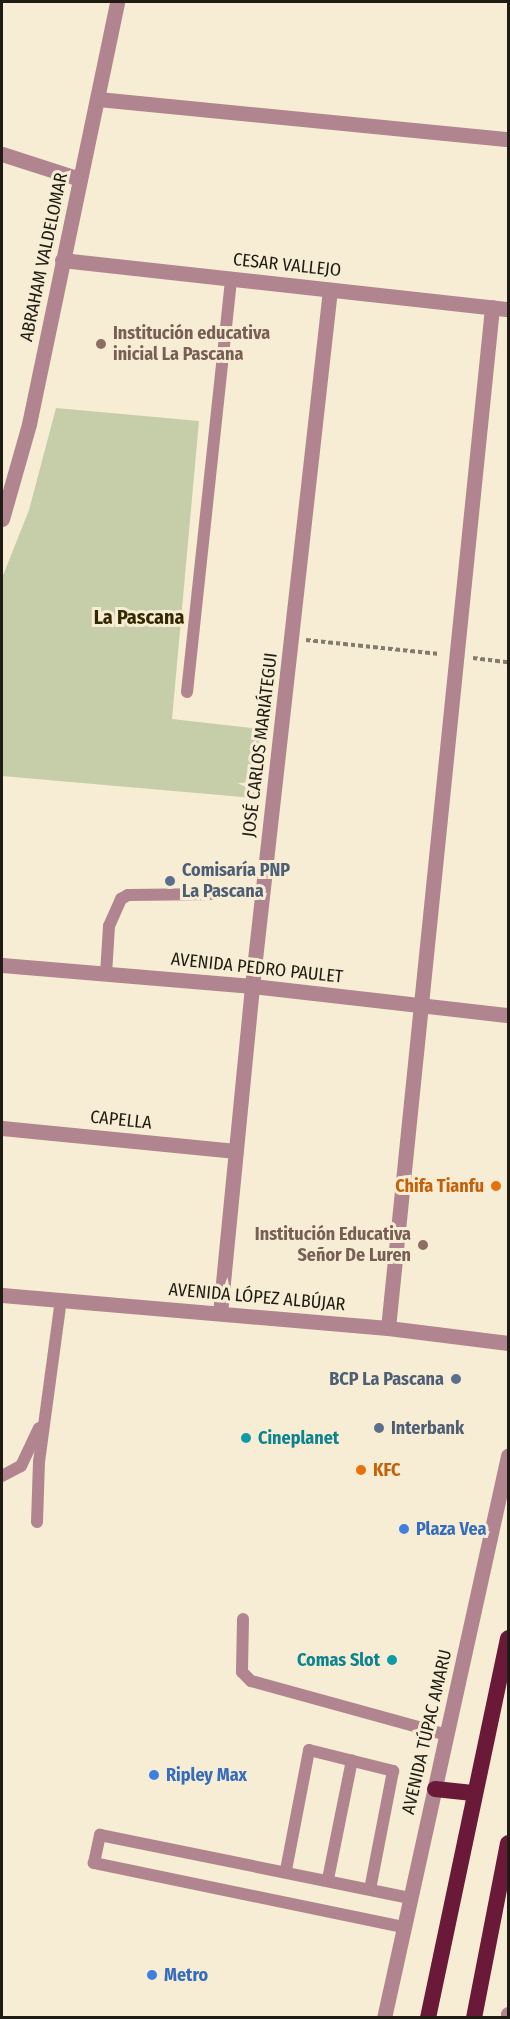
<!DOCTYPE html>
<meta charset="utf-8">
<style>
body{margin:0}
#map{position:relative;width:510px;height:2019px;overflow:hidden;background:#f7edd4;font-family:"Fira Sans Condensed",sans-serif}
div>[style]{position:absolute}
.green>*{inset:0;background:#c6cda9}
.path>*{height:4px;margin-top:-2px;transform-origin:0;background:repeating-linear-gradient(90deg,#827c6c 0 4.5px,transparent 0 7.5px)}
.service>*{height:12px;margin:-6px;padding:0 6px;transform-origin:6px;border-radius:6px;background:#b18590}
.minor>*{height:15px;margin:-7.5px;padding:0 7.5px;transform-origin:7.5px;border-radius:7.5px;background:#b18590}
.tertiary>*{height:15px;margin:-7.5px;padding:0 7.5px;transform-origin:7.5px;border-radius:7.5px;background:#b18590}
.trunk>*{height:16px;margin:-8px;padding:0 8px;transform-origin:8px;border-radius:8px;background:#6a1938}
.dots>*{width:16px;height:16px;translate:-50% -50%;box-sizing:border-box;border:3px solid #f7edd4;border-radius:50%}
span{translate:-50% -50%;white-space:nowrap;text-align:center;line-height:1.15;-webkit-text-stroke:6px #f7edd4;paint-order:stroke}
.street-label{font-size:18px;color:#1f1c13}
.education-label{font-size:18px;color:#785e54;font-weight:700}
.left{translate:0 -50%;text-align:left}
.right{translate:-100% -50%;text-align:right}
.service-label{font-size:18px;color:#4e5e75;font-weight:700}
.food-label{font-size:18px;color:#c56008;font-weight:700}
.culture-label{font-size:18px;color:#0d838f;font-weight:700}
.shop-label{font-size:18px;color:#366cbe;font-weight:700}
.neighbourhood-label{font-size:20px;color:#332900;font-weight:700}
.frame{position:absolute;inset:0;border:3px solid #1f1c13;pointer-events:none}
</style>
<div id="map">
<div class="green">
<i style="clip-path:polygon(56px 408px,199px 421px,172px 719px,260px 729px,254px 798px,2px 776px,2px 578px,29px 510px)"></i>
</div>
<div class="path">
<i style="left:306px;top:640px;width:134px;rotate:6deg"></i>
<i style="left:473px;top:658px;width:35px;rotate:7deg"></i>
</div>
<div class="service">
<i style="left:187px;top:692px;width:415px;rotate:-83.9deg"></i>
<i style="left:106px;top:974px;width:48px;rotate:-86.4deg"></i>
<i style="left:109px;top:926px;width:30px;rotate:-66deg"></i>
<i style="left:121px;top:899px;width:8px;rotate:-30deg"></i>
<i style="left:128px;top:895px;width:84px;rotate:-0.7deg"></i>
<i style="left:2px;top:1476px;width:21px;rotate:-28deg"></i>
<i style="left:21px;top:1466px;width:42px;rotate:-64.7deg"></i>
<i style="left:37px;top:1522px;width:60px;rotate:-88.1deg"></i>
<i style="left:39px;top:1462px;width:163px;rotate:-82.3deg"></i>
<i style="left:243px;top:1619px;width:53px;rotate:91.1deg"></i>
<i style="left:242px;top:1672px;width:13px;rotate:45deg"></i>
<i style="left:251px;top:1681px;width:203px;rotate:15.4deg"></i>
<i style="left:286px;top:1870px;width:122px;rotate:-79.1deg"></i>
<i style="left:309px;top:1750px;width:87px;rotate:14deg"></i>
<i style="left:393px;top:1771px;width:120px;rotate:101deg"></i>
<i style="left:328px;top:1879px;width:121px;rotate:-78.6deg"></i>
<i style="left:403px;top:1927px;width:316px;rotate:-168.3deg"></i>
<i style="left:94px;top:1863px;width:29px;rotate:-78deg"></i>
<i style="left:100px;top:1835px;width:316px;rotate:11.5deg"></i>
</div>
<div class="minor">
<i style="left:98px;top:99px;width:412px;rotate:5.6deg"></i>
<i style="left:2px;top:154px;width:82px;rotate:17.8deg"></i>
<i style="left:62px;top:260px;width:449px;rotate:6.3deg"></i>
<i style="left:2px;top:519px;width:99px;rotate:-74.1deg"></i>
<i style="left:29px;top:424px;width:431px;rotate:-78.2deg"></i>
<i style="left:2px;top:965px;width:251px;rotate:4.8deg"></i>
<i style="left:252px;top:986px;width:258px;rotate:6.5deg"></i>
<i style="left:2px;top:1128px;width:235px;rotate:5.6deg"></i>
<i style="left:220px;top:1313px;width:329px;rotate:-84.4deg"></i>
<i style="left:252px;top:986px;width:700px;rotate:-83.61deg"></i>
<i style="left:388px;top:1328px;width:1026px;rotate:-84.18deg"></i>
</div>
<div class="tertiary">
<i style="left:2px;top:1295px;width:387px;rotate:4.9deg"></i>
<i style="left:388px;top:1328px;width:121px;rotate:7.1deg"></i>
<i style="left:384px;top:2018px;width:576px;rotate:-77.56deg"></i>
<i style="left:508px;top:2018px;width:4px;rotate:-90deg"></i>
</div>
<div class="trunk">
<i style="left:435px;top:1789px;width:38px;rotate:6deg"></i>
<i style="left:428px;top:2018px;width:388px;rotate:-78.1deg"></i>
<i style="left:474px;top:2018px;width:178px;rotate:-79deg"></i>
</div>
<div class="dots">
<i style="left:101px;top:344px;background:#8d6e63"></i>
<i style="left:170px;top:881px;background:#5c6f8a"></i>
<i style="left:496px;top:1186px;background:#e8710a"></i>
<i style="left:423px;top:1245px;background:#8d6e63"></i>
<i style="left:456px;top:1379px;background:#5c6f8a"></i>
<i style="left:379px;top:1428px;background:#5c6f8a"></i>
<i style="left:246px;top:1438px;background:#0f9aa8"></i>
<i style="left:361px;top:1470px;background:#e8710a"></i>
<i style="left:404px;top:1529px;background:#3f7fe0"></i>
<i style="left:392px;top:1660px;background:#0f9aa8"></i>
<i style="left:154px;top:1775px;background:#3f7fe0"></i>
<i style="left:152px;top:1975px;background:#3f7fe0"></i>
</div>
<div class="street-label">
<span style="left:44px;top:257px;rotate:-78deg">ABRAHAM VALDELOMAR</span>
<span style="left:287px;top:265px;rotate:6deg">CESAR VALLEJO</span>
<span style="left:260px;top:745px;rotate:-83deg">JOSÉ CARLOS MARIÁTEGUI</span>
<span style="left:257px;top:968px;rotate:6deg">AVENIDA PEDRO PAULET</span>
<span style="left:121px;top:1120px;rotate:6deg">CAPELLA</span>
<span style="left:257px;top:1297px;rotate:5deg">AVENIDA LÓPEZ ALBÚJAR</span>
<span style="left:427px;top:1732px;rotate:-77deg">AVENIDA TÚPAC AMARU</span>
</div>
<div class="education-label">
<span class="left" style="left:113px;top:344px">Institución educativa<br>inicial La Pascana</span>
<span class="right" style="left:411px;top:1245px">Institución Educativa<br>Señor De Luren</span>
</div>
<div class="service-label">
<span class="left" style="left:182px;top:881px">Comisaría PNP<br>La Pascana</span>
<span class="right" style="left:444px;top:1379px">BCP La Pascana</span>
<span class="left" style="left:391px;top:1428px">Interbank</span>
</div>
<div class="food-label">
<span class="right" style="left:484px;top:1186px">Chifa Tianfu</span>
<span class="left" style="left:373px;top:1470px">KFC</span>
</div>
<div class="culture-label">
<span class="left" style="left:258px;top:1438px">Cineplanet</span>
<span class="right" style="left:380px;top:1660px">Comas Slot</span>
</div>
<div class="shop-label">
<span class="left" style="left:416px;top:1529px">Plaza Vea</span>
<span class="left" style="left:166px;top:1775px">Ripley Max</span>
<span class="left" style="left:164px;top:1975px">Metro</span>
</div>
<div class="neighbourhood-label">
<span style="left:139px;top:617px">La Pascana</span>
</div>
<div class="frame"></div>
</div>
